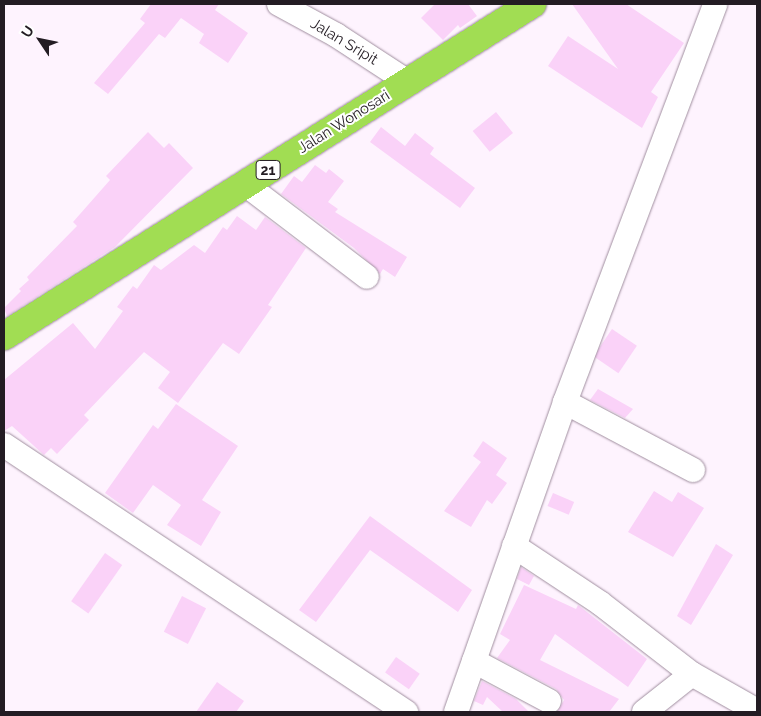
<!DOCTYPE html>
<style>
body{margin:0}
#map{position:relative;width:761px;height:716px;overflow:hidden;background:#fef3fe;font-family:Raleway,sans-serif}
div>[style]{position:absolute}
.building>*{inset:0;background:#fad2f8;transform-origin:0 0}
.roads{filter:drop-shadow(0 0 1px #a08e9f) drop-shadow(0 0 1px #a08e9f)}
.minor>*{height:24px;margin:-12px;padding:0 12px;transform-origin:12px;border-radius:12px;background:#fff}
.highway>*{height:28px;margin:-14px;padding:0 14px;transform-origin:14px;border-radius:14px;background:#a1dd53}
span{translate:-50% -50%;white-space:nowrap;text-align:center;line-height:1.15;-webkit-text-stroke:4px #fff;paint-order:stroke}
.shield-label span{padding:1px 4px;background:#fff;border:1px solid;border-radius:4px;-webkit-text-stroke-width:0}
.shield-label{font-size:14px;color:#231c23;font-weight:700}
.street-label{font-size:15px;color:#231c23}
.frame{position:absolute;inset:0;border:5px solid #231c23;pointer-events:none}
.north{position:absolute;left:15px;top:15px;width:50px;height:50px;-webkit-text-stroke:4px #fff;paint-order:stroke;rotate:304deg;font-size:14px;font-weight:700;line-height:20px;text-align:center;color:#231c23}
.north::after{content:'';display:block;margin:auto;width:18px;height:22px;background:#231c23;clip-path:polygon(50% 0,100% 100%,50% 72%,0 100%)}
</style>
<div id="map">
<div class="building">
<i style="clip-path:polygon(151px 4px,219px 4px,215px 10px,248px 33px,228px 63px,199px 43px,204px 34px,181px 18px,165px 38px,159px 34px,108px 94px,94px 83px,145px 23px,140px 19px)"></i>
<i style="clip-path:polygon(435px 4px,468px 4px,477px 16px,460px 28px,458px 25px,443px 40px,421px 18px)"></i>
<i style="clip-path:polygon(572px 4px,626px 4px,684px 43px,651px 92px,658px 97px,642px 128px,548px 66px,568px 36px,618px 69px)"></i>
<i style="left:496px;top:112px;width:27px;height:30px;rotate:51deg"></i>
<i style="clip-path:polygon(381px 127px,405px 146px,415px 133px,434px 148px,430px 154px,475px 188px,460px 208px,370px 142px)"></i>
<i style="clip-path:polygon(148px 132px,164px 148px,169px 143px,193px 168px,115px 247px,7px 316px,4px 308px,21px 291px,19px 289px,29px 280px,27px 277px,77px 226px,73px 222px,110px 180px,106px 176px)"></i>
<i style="clip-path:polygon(315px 165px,326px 173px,329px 169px,344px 181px,328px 202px,338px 209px,335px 212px,407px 257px,395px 277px,383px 269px,380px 274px,354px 248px,281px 194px,294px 176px,302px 182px)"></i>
<i style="clip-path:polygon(237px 216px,256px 230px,265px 217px,306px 248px,268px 305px,272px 307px,239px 354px,223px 343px,178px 403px,158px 388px,170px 372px,144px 352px,84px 415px,89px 420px,57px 454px,51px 448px,44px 455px,12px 426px,4px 431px,4px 380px,73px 323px,95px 349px,123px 311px,117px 307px,133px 286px,137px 289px,154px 265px,161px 270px,194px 245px,205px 253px,223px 227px,227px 230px)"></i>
<i style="left:612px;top:329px;width:30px;height:33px;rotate:34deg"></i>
<i style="clip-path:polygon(598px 389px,633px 409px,625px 418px,590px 400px)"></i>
<i style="clip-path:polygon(176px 404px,238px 446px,202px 500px,221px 512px,201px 546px,167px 525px,181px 505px,153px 485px,133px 513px,105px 493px,153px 425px,158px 429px)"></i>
<i style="clip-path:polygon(483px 441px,507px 458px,496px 475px,507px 483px,492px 504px,487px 500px,471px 527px,444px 511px,481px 462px,473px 456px)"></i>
<i style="clip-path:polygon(654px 491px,672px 502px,678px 492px,704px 508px,673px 557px,628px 532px)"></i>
<i style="left:553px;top:493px;width:23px;height:14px;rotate:23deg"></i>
<i style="clip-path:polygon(370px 516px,472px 590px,458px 612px,370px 550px,316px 622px,299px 610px)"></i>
<i style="clip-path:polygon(716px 544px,733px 555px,691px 625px,677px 616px)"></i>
<i style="left:105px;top:553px;width:21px;height:59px;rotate:35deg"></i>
<i style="clip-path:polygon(521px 567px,534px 576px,529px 585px,517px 579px)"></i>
<i style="clip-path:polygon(524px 585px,576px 609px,578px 605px,647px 659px,628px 687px,555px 634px,540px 660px,619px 699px,609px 712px,557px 712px,564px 700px,556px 689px,497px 658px,510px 640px,500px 634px)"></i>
<i style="left:182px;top:596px;width:27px;height:40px;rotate:27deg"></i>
<i style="left:396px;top:657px;width:29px;height:19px;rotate:35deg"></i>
<i style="clip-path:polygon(482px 681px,516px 699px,529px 712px,503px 712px,487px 697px,483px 705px,474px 701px)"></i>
<i style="clip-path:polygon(217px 682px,244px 701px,236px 712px,196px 712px)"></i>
</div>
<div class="roads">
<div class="minor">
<i style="left:279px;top:4px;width:65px;rotate:28.5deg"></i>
<i style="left:336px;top:35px;width:86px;rotate:33.1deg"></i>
<i style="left:245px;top:184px;width:153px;rotate:37.3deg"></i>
<i style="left:565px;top:402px;width:145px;rotate:28deg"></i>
<i style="left:4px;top:445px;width:483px;rotate:33.6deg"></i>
<i style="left:514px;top:546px;width:103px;rotate:33.5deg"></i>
<i style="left:600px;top:603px;width:116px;rotate:37.7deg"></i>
<i style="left:692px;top:674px;width:75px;rotate:29.6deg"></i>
<i style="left:474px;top:661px;width:85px;rotate:28.1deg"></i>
<i style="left:456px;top:712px;width:329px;rotate:-70.6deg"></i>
<i style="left:565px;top:402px;width:425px;rotate:-69.3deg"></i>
<i style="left:644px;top:712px;width:61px;rotate:-38.4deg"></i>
</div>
<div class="highway">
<i style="left:4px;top:336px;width:624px;rotate:-32.16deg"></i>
</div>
</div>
<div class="shield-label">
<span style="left:268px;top:170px">21</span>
</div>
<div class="street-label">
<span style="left:344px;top:42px;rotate:31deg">Jalan Sripit</span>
<span style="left:344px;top:122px;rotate:-32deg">Jalan Wonosari</span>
</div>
<div class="frame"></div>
<div class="north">U</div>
</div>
